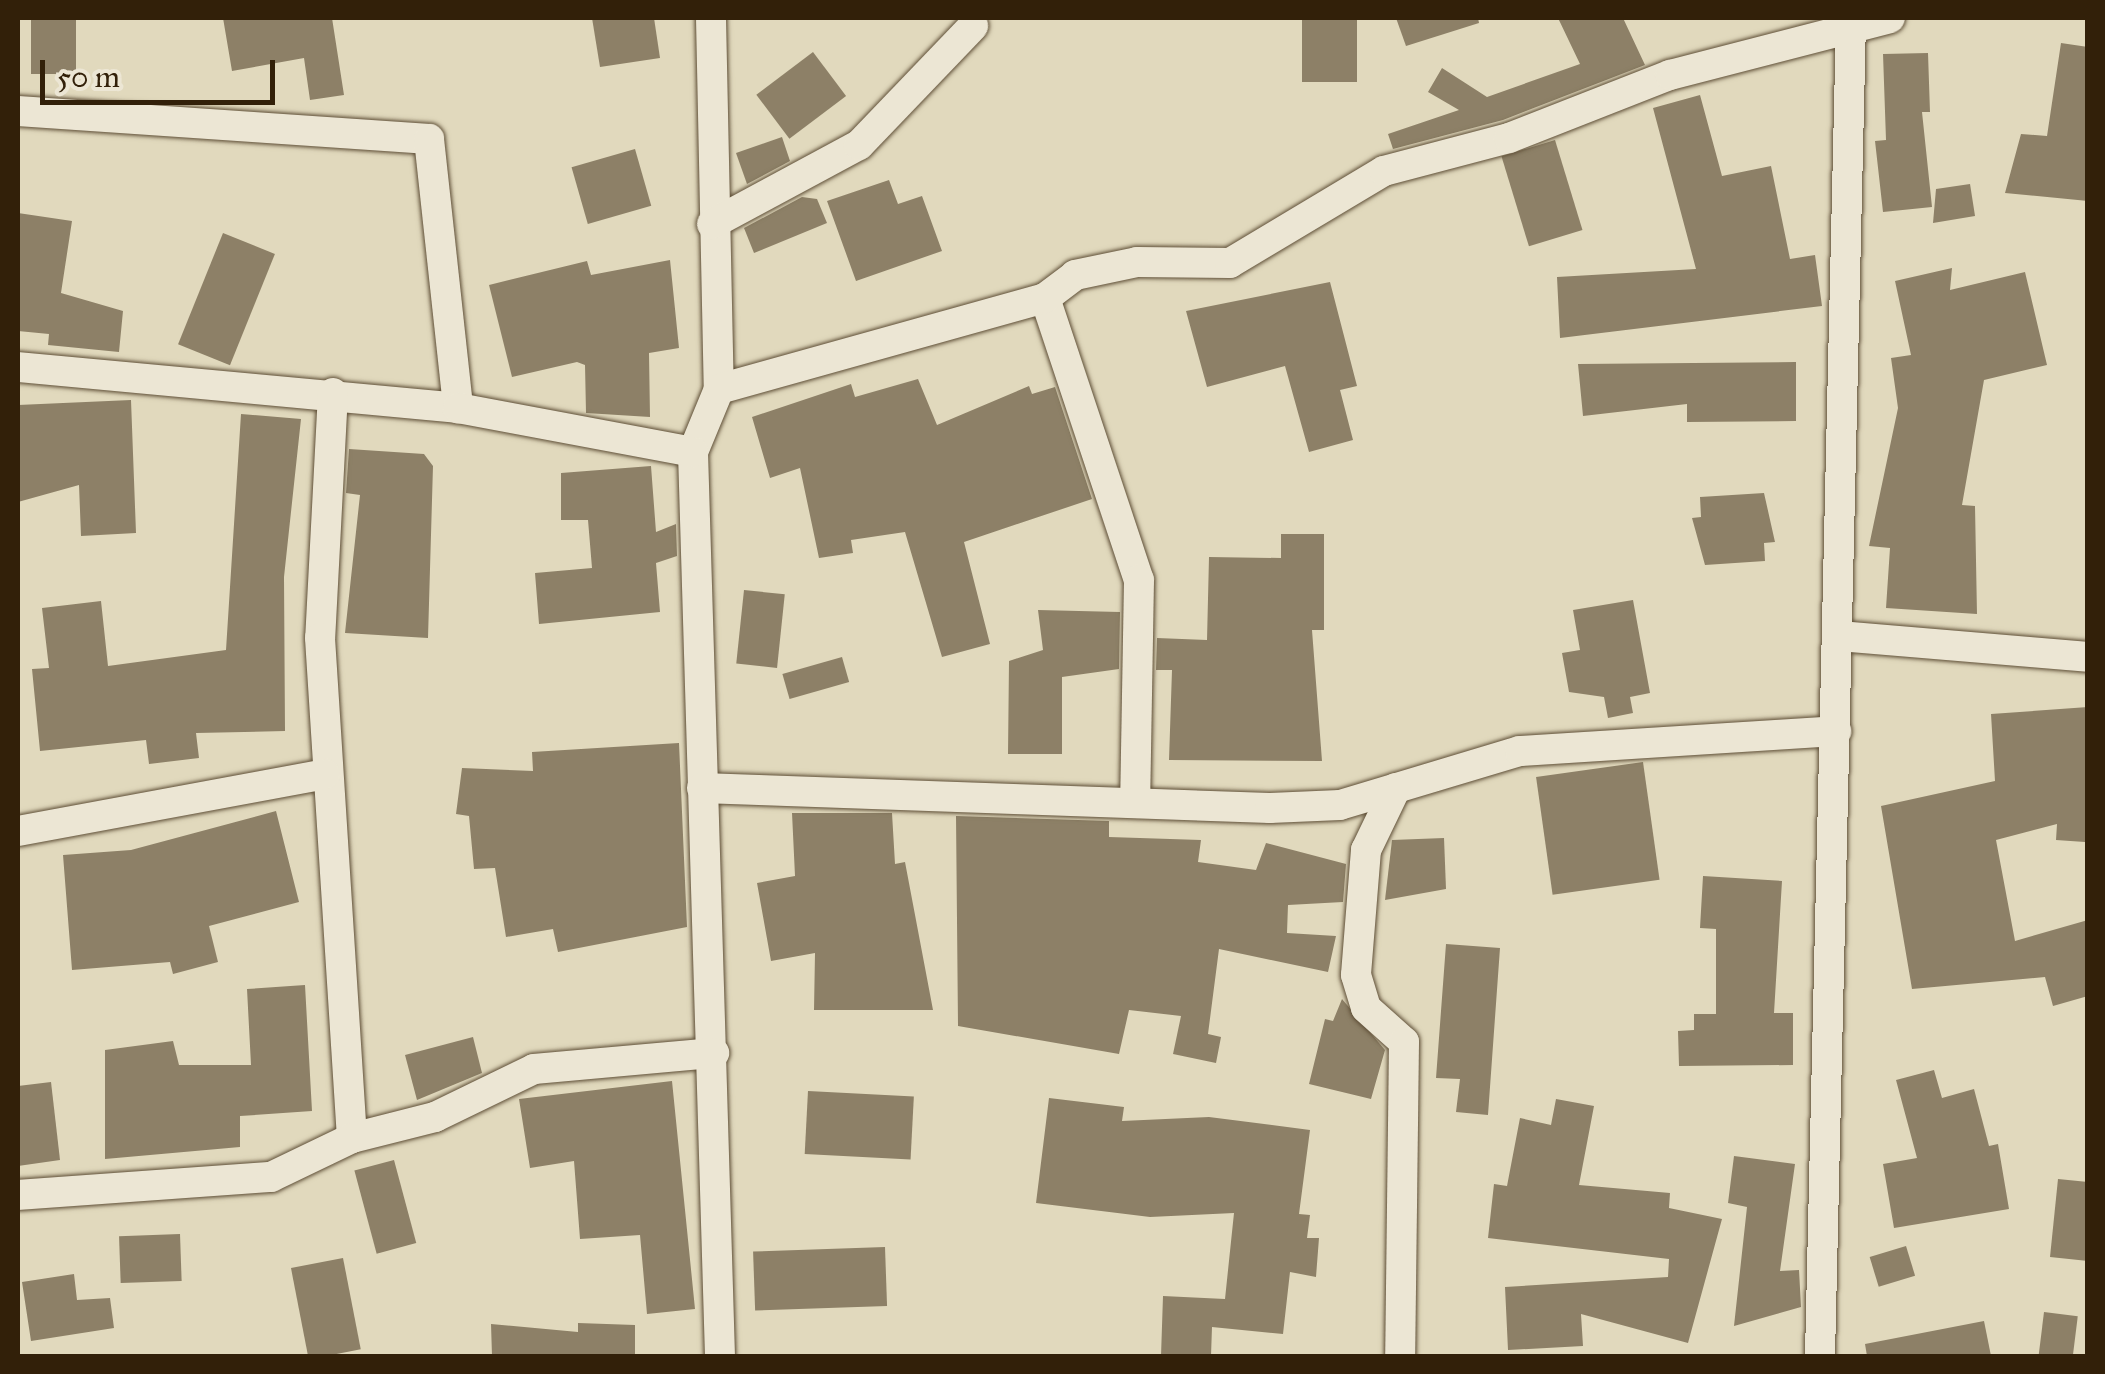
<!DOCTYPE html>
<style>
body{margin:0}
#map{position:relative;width:2105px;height:1374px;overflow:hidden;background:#e1d9bd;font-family:"IM FELL Great Primer",serif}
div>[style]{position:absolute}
.building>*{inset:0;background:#8d8067;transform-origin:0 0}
.roads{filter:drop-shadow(0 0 2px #5e4e36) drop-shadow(0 0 2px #5e4e36)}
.minor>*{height:30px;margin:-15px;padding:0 15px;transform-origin:15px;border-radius:15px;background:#ece6d4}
span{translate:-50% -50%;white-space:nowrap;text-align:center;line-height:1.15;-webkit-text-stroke:8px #ece6d4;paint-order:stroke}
.frame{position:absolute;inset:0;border:20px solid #322009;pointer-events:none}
.scale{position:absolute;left:40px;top:60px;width:235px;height:45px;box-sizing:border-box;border:5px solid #322009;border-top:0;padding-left:12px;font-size:30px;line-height:35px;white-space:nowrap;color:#322009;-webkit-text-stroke:8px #ece6d4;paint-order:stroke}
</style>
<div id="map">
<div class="building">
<i style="left:31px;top:18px;width:45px;height:56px"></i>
<i style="clip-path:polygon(223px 18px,332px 18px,344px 95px,310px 100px,304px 58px,232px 71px)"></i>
<i style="clip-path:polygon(592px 18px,654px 18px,660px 58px,600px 67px)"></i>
<i style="left:1302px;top:18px;width:55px;height:64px"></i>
<i style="clip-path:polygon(1396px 18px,1478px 18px,1479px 23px,1406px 46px)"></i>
<i style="clip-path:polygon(1558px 18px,1623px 18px,1645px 65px,1503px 120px,1393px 149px,1388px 134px,1459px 110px,1428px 92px,1442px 68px,1487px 97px,1580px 64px)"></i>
<i style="clip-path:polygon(2061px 43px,2088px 47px,2088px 201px,2005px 193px,2021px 134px,2047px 136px)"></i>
<i style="left:813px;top:52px;width:55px;height:71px;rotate:53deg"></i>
<i style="clip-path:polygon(1928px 53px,1930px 112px,1922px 112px,1932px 207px,1883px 212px,1875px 141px,1886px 140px,1883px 54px)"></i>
<i style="clip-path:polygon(1700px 95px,1722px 176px,1771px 166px,1790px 259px,1815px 255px,1822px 306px,1560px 338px,1557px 277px,1696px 269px,1653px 108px)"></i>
<i style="clip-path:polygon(782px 137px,790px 161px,747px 184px,736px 153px)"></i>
<i style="left:1555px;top:140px;width:94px;height:56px;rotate:73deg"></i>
<i style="left:635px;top:149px;width:59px;height:66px;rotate:74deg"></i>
<i style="clip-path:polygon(889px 180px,898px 204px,922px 196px,942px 251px,856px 281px,827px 201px)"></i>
<i style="clip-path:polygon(1970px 184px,1975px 216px,1933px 223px,1936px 189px)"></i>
<i style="clip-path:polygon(802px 197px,817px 199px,827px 223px,754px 253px,744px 228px)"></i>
<i style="clip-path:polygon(18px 213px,72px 221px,61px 293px,123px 311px,119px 352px,48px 345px,49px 334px,18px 331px)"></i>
<i style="left:223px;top:233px;width:56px;height:120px;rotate:22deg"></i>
<i style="clip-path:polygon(670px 260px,679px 348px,649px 353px,650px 417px,586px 413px,585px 365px,577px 362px,512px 377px,489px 285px,587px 261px,591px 275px)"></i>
<i style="clip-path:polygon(1952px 268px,1950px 290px,2025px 272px,2047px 365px,1984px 380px,1962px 505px,1975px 506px,1977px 614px,1886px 608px,1890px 548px,1869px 546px,1898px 408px,1891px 358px,1911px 355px,1895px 281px)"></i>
<i style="clip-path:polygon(1330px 282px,1357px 386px,1340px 390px,1353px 440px,1309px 452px,1285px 366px,1207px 387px,1186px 311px)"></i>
<i style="clip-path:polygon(1796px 362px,1796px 421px,1687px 422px,1687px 404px,1583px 416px,1578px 364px)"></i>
<i style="clip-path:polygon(918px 379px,937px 425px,1029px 386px,1032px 394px,1055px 387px,1092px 499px,964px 542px,990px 644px,942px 657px,905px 532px,851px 540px,853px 553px,819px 558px,800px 468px,770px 478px,752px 417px,851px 384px,855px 397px)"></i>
<i style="clip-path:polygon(131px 400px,136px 533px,81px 536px,79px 485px,18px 502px,18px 405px)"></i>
<i style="clip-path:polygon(241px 414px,301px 419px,284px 577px,285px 731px,196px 733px,199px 758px,149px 764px,146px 740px,40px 751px,32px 669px,49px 668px,42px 608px,101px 601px,108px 666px,226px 650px)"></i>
<i style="clip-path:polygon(349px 449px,424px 454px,433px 466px,428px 638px,345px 633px,360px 495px,346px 493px)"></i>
<i style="clip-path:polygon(651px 466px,656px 532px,676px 524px,677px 556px,656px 563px,660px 612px,539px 624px,535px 573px,592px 568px,588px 520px,561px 520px,561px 473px)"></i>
<i style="clip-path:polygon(1764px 493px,1775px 542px,1764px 543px,1765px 561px,1705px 565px,1692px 518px,1701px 517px,1700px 497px)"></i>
<i style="clip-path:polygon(1281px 534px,1324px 534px,1324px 630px,1312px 630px,1322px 761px,1169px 760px,1172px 670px,1156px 670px,1157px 638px,1207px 640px,1209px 557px,1281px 558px)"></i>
<i style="left:744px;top:590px;width:41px;height:74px;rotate:6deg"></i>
<i style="clip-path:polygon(1633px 600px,1650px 693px,1630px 697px,1633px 713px,1608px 718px,1604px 697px,1569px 692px,1562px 653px,1580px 650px,1573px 610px)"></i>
<i style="clip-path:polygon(1038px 610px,1120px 612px,1119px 669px,1062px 677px,1062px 754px,1008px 754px,1009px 661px,1043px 650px)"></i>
<i style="left:842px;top:657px;width:26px;height:62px;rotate:74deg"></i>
<i style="clip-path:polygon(2088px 707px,2085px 842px,2056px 840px,2057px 824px,1996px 840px,2015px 941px,2088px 920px,2088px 996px,2053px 1006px,2045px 977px,1912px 989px,1881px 806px,1995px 781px,1991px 714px)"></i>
<i style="clip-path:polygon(679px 743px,687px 927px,558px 952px,553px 929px,506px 937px,495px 868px,474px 869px,469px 816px,456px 814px,462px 768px,533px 771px,532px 752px)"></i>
<i style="left:1643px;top:762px;width:119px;height:108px;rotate:82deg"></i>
<i style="clip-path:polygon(276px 811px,299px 902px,209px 926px,218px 962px,173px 974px,170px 962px,72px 970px,63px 855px,131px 850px)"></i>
<i style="clip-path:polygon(792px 813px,892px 813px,895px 864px,905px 862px,933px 1010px,814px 1010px,815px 953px,771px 961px,757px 883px,795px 876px)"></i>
<i style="clip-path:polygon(956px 816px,1109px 821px,1109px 837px,1201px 840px,1198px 862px,1256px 870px,1266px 843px,1346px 864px,1343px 902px,1288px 905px,1287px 933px,1336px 936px,1328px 972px,1219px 949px,1208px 1034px,1221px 1037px,1216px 1063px,1173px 1054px,1181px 1016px,1129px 1010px,1119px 1054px,958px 1026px)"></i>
<i style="clip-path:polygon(1444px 838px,1446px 889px,1385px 900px,1392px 840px)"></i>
<i style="clip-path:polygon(1703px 876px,1782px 881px,1774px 1013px,1793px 1013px,1793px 1065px,1679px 1066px,1678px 1031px,1694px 1030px,1694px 1014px,1716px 1014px,1716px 929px,1700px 928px)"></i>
<i style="clip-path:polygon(1446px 944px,1500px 948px,1488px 1115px,1456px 1112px,1460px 1079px,1436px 1078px)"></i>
<i style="clip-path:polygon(305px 985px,312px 1111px,240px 1116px,240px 1147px,105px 1159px,105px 1050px,173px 1041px,179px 1065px,251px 1065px,247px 989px)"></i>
<i style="clip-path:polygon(1342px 999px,1385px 1050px,1371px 1099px,1309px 1084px,1325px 1019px,1333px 1021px)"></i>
<i style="clip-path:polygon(473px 1037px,482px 1073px,417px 1100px,405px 1055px)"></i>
<i style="clip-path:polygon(1934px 1070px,1942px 1098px,1974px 1089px,1989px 1146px,1998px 1144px,2009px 1209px,1894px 1228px,1883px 1164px,1917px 1158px,1896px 1080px)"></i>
<i style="clip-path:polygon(672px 1081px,695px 1309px,647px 1314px,640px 1235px,580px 1239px,574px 1161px,530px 1168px,519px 1099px)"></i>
<i style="clip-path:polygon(51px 1082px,60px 1160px,18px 1166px,18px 1086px)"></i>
<i style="left:808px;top:1091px;width:106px;height:63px;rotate:3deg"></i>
<i style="clip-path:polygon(1049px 1098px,1124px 1107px,1122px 1121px,1209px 1117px,1310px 1130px,1299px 1214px,1310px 1215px,1307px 1238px,1319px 1238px,1316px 1277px,1290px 1272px,1283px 1334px,1212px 1327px,1211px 1356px,1161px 1356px,1163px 1296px,1225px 1299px,1234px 1213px,1150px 1217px,1036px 1203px)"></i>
<i style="clip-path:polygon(1556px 1099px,1594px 1106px,1579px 1185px,1670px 1193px,1669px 1208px,1722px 1219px,1688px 1343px,1581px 1314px,1583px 1346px,1508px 1350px,1505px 1287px,1668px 1277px,1669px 1259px,1488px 1238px,1494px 1184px,1507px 1186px,1520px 1118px,1551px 1125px)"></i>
<i style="clip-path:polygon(1734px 1156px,1795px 1164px,1780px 1271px,1799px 1270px,1801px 1307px,1734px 1326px,1747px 1207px,1728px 1203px)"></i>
<i style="left:394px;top:1160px;width:86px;height:41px;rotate:75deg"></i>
<i style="clip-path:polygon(2058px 1179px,2088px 1182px,2088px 1261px,2050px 1257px)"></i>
<i style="left:180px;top:1234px;width:47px;height:61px;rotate:88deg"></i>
<i style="left:1906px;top:1246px;width:31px;height:38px;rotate:73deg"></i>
<i style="left:885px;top:1247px;width:59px;height:132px;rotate:88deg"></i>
<i style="left:343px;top:1258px;width:93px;height:53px;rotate:79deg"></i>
<i style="clip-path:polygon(74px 1274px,77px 1300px,110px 1298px,114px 1328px,31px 1341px,22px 1282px)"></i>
<i style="left:2044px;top:1312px;width:34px;height:44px;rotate:7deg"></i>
<i style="clip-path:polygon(1984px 1321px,1991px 1356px,1867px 1356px,1865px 1344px)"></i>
<i style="clip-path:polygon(578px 1323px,635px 1325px,635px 1356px,492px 1356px,491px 1324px,578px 1332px)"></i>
</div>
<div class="roads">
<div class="minor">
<i style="left:711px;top:18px;width:371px;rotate:88.8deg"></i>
<i style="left:719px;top:389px;width:68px;rotate:112.4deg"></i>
<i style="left:693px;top:452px;width:904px;rotate:88.29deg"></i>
<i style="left:18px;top:111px;width:412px;rotate:3.9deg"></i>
<i style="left:429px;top:139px;width:271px;rotate:83.8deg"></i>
<i style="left:712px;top:224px;width:167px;rotate:-28.3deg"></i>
<i style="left:859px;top:145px;width:165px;rotate:-46.2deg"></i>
<i style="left:1045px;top:298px;width:297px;rotate:71.6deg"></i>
<i style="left:1139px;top:580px;width:223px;rotate:91deg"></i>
<i style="left:18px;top:367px;width:442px;rotate:5.3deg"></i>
<i style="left:458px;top:408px;width:239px;rotate:10.6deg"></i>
<i style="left:719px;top:389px;width:338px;rotate:-15.6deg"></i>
<i style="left:1045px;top:298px;width:38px;rotate:-37deg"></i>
<i style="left:1075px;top:275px;width:63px;rotate:-11.8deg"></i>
<i style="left:1137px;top:262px;width:93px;rotate:0.6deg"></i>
<i style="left:1230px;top:263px;width:179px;rotate:-30.9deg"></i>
<i style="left:1384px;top:171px;width:129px;rotate:-14.8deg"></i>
<i style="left:1509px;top:138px;width:173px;rotate:-21.4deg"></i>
<i style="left:1670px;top:75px;width:227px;rotate:-14.5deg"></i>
<i style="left:333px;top:393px;width:245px;rotate:93deg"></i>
<i style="left:320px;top:638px;width:501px;rotate:86.34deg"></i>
<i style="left:1839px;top:636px;width:250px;rotate:4.8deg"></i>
<i style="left:702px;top:788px;width:568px;rotate:2.02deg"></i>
<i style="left:1270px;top:808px;width:70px;rotate:-2.5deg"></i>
<i style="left:1340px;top:805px;width:188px;rotate:-16.7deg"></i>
<i style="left:1520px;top:751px;width:317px;rotate:-3.6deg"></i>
<i style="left:1396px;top:788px;width:69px;rotate:115.8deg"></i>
<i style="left:1366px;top:850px;width:125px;rotate:94.6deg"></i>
<i style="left:1356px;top:975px;width:34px;rotate:73deg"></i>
<i style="left:1366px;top:1008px;width:51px;rotate:41.8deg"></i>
<i style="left:1404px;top:1042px;width:314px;rotate:90.7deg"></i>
<i style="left:18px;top:831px;width:312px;rotate:-10.5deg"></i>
<i style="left:18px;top:1195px;width:254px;rotate:-4.1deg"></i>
<i style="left:271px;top:1177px;width:90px;rotate:-25.7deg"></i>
<i style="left:352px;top:1138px;width:86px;rotate:-14.2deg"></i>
<i style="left:435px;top:1117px;width:110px;rotate:-25.9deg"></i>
<i style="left:534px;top:1069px;width:181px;rotate:-5.1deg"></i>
<i style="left:1820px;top:1356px;width:1338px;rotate:-88.67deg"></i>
</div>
</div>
<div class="frame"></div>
<div class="scale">50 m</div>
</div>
